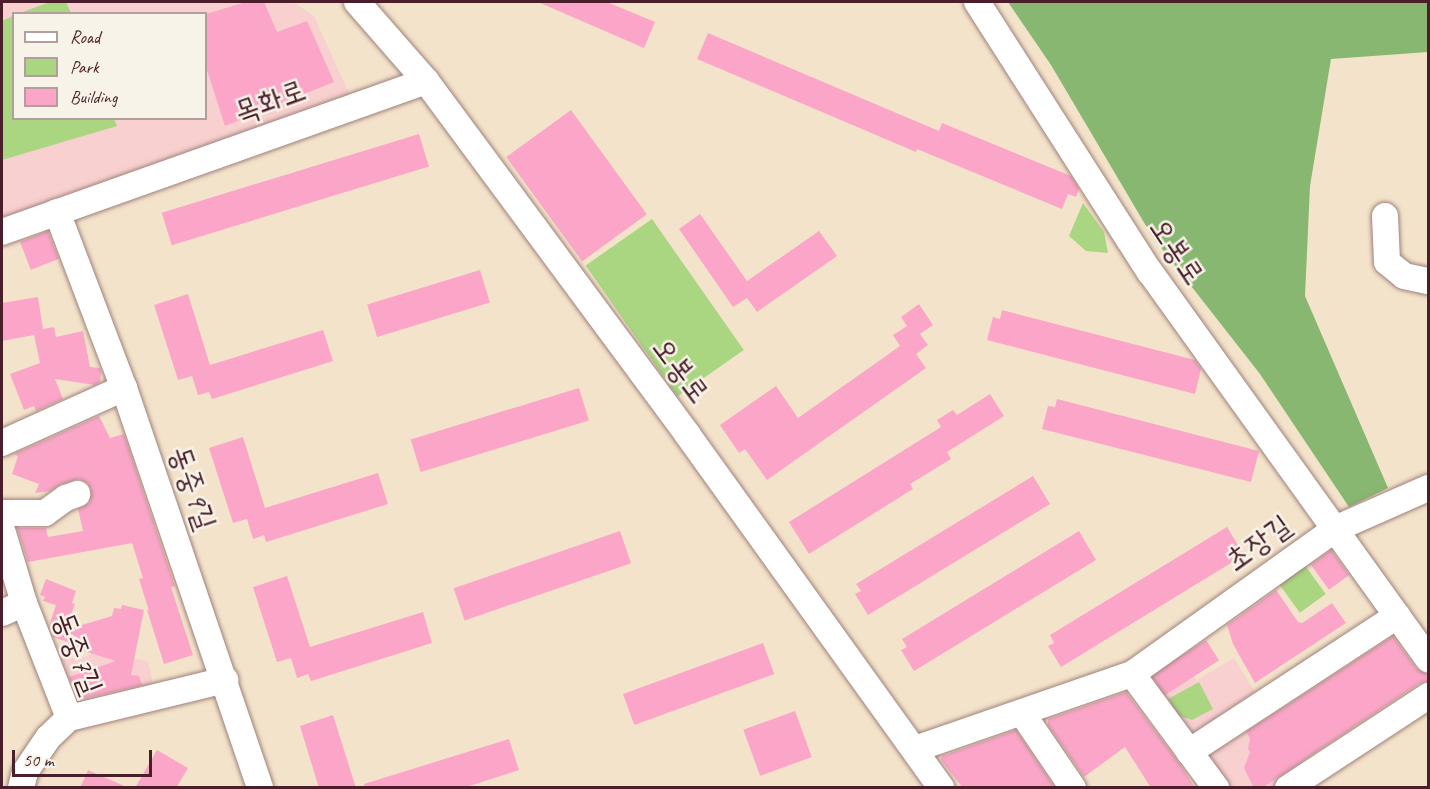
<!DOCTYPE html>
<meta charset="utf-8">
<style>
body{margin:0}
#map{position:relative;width:1430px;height:789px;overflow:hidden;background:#f4e3cb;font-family:Caveat,"Poor Story",sans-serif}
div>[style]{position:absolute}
.built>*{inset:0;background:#f7d0cf}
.green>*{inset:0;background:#aad682;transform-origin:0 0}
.forest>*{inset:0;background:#87b770}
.building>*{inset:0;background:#fba6c8;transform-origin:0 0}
.roads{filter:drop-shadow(0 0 2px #9f817b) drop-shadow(0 0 2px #9f817b)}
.minor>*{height:26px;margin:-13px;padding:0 13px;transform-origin:13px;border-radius:13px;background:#fff}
span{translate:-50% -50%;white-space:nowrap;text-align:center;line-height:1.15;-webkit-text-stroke:5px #f7f3e8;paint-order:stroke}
.street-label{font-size:30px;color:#4a1f2b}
.frame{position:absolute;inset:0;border:3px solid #4a1f2b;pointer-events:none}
.legend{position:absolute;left:12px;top:12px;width:195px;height:108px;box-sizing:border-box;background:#f7f3e8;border:2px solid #b29e9c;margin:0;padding:8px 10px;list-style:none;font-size:18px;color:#4a1f2b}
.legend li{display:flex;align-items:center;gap:12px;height:30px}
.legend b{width:30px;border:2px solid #b29e9c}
.scale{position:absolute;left:12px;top:750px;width:140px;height:27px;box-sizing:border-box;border:3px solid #4a1f2b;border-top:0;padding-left:8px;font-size:18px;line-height:21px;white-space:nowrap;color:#4a1f2b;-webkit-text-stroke:4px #f7f3e8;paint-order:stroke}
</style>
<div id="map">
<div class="built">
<i style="clip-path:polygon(evenodd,2px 2px,293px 2px,314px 16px,351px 98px,2px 221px,2px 2px,14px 14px,206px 14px,206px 118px,14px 118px,14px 14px)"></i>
<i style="clip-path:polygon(1173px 647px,1197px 680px,1234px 658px,1259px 699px,1190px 747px,1136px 674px)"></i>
<i style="clip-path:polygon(96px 652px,148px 661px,154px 690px,80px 710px,60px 663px,62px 656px,79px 659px)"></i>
<i style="clip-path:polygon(1260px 708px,1305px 771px,1281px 787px,1221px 787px,1197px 753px)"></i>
</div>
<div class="green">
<i style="clip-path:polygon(50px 2px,66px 2px,71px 13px,20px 13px)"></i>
<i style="clip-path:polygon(13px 16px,14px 118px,114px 119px,117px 126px,2px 160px,2px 21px)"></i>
<i style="clip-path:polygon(1083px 203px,1104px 232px,1108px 253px,1086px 251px,1069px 236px)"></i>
<i style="left:652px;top:219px;width:160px;height:81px;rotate:55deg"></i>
<i style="left:1304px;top:564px;width:37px;height:32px;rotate:54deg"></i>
<i style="clip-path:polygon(1199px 682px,1213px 709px,1192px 720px,1177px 715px,1168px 699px)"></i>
</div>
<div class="forest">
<i style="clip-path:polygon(1008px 2px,1428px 2px,1428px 52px,1331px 59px,1310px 186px,1305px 296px,1388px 488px,1349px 507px,1260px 374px,1152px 236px,1051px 65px)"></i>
</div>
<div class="building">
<i style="clip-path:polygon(246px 2px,264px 2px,277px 32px,307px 21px,334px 82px,225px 126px,206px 67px,206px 14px)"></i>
<i style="clip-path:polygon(538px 2px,607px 2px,655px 22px,644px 48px)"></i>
<i style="clip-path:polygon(708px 33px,939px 131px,942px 123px,1071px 176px,1079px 189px,1076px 197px,1068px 194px,1062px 209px,917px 149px,916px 152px,697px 59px)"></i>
<i style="left:571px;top:110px;width:129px;height:80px;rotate:54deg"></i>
<i style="left:419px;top:134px;width:34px;height:269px;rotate:73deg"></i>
<i style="clip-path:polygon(700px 214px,747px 281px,819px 231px,837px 256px,757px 312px,747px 298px,733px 307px,679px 229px)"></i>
<i style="left:48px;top:231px;width:30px;height:30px;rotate:69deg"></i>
<i style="left:480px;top:270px;width:34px;height:118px;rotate:73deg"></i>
<i style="clip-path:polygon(188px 294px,210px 365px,323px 330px,333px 361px,212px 399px,209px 392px,198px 395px,192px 376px,178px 380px,154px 305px)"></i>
<i style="clip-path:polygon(38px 297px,43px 329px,54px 327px,56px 337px,83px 331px,90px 367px,100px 368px,101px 371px,100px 382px,95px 385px,55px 379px,63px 399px,36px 411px,34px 406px,24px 410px,10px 374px,40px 363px,34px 335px,2px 341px,2px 303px)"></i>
<i style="clip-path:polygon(919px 304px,933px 325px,920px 334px,928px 345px,916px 354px,926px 368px,767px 480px,745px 449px,739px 453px,720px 425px,776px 386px,798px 418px,900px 346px,893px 335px,907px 326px,901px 317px)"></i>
<i style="clip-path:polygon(1002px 310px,1195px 360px,1201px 369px,1195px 394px,987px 340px,993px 317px,1000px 319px)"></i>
<i style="left:579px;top:388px;width:34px;height:176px;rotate:73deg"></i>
<i style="clip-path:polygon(990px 394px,1004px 416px,947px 452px,951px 459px,910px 484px,913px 489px,809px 554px,789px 522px,941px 427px,937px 420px,953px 410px,957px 415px)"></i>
<i style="clip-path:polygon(1057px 399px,1259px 451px,1251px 482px,1042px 429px,1048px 406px,1055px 407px)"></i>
<i style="clip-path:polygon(99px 416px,110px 438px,124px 434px,175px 586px,171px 587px,193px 655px,164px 664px,147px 610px,149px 611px,139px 579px,143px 578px,132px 543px,28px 562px,17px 528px,46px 528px,48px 537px,83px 531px,78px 509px,89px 503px,91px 489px,87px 483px,79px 479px,61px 484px,50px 491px,35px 493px,39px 484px,12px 474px,18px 456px,14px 454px)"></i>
<i style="clip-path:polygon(243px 437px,265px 508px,378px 473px,388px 504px,266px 542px,264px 535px,253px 539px,247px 519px,233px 523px,209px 448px)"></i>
<i style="clip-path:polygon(1033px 476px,1050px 504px,868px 615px,855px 594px,861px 591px,856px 584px)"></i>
<i style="clip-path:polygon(1227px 527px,1244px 555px,1061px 667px,1048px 646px,1054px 643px,1050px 635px)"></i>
<i style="left:620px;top:531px;width:34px;height:176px;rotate:71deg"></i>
<i style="clip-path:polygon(1079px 531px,1096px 560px,914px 671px,901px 650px,907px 647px,902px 639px)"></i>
<i style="left:1331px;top:550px;width:31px;height:25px;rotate:54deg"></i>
<i style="clip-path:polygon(287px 576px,310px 647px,423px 612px,432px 643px,311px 681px,308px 674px,297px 678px,291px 658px,277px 662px,253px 587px)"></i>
<i style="clip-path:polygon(46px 579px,76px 591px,72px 603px,75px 604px,65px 630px,112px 616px,114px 608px,121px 609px,122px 605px,144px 610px,131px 675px,139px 676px,142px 685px,78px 700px,69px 677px,116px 661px,68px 646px,68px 642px,53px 637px,49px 626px,56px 605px,43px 601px,45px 597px,40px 595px)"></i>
<i style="clip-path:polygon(1276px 590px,1298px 622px,1302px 623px,1332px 603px,1346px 623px,1255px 683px,1233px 644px,1227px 625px)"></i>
<i style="clip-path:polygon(1393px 636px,1416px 668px,1428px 674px,1428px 681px,1420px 683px,1262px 788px,1254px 788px,1244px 768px,1250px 752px,1248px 749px,1250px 738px,1246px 732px)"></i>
<i style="left:1206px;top:640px;width:24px;height:65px;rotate:57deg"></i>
<i style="left:763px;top:643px;width:33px;height:149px;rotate:70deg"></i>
<i style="clip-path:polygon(1126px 692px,1180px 764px,1195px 788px,1151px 788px,1125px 747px,1084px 777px,1048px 725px,1048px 719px)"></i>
<i style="left:795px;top:711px;width:49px;height:55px;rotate:70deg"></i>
<i style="clip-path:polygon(333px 715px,356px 788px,319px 788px,300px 726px)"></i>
<i style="clip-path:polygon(1016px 730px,1055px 788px,963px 788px,941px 760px,942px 756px)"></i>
<i style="clip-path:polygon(509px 739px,519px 770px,463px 788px,365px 788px,364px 784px)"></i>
<i style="clip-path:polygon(157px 750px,188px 768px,176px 788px,135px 788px)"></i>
<i style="clip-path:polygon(88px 770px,129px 788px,80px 788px)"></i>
</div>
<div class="roads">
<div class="minor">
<i style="left:357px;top:2px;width:105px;rotate:48.9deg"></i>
<i style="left:426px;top:81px;width:439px;rotate:53.5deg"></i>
<i style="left:687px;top:434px;width:436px;rotate:54.3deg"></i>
<i style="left:977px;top:2px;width:321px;rotate:57.4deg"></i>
<i style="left:1150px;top:272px;width:477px;rotate:54.3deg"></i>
<i style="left:57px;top:212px;width:188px;rotate:69.2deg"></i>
<i style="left:124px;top:388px;width:422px;rotate:71.2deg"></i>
<i style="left:1385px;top:216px;width:46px;rotate:87.5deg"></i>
<i style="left:1387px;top:262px;width:22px;rotate:39deg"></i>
<i style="left:1404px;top:276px;width:25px;rotate:12deg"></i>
<i style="left:2px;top:232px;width:450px;rotate:-19.6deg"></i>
<i style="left:2px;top:443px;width:134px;rotate:-24.3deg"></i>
<i style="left:2px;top:513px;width:43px"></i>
<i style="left:45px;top:513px;width:26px;rotate:-36deg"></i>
<i style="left:66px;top:498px;width:12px;rotate:-20deg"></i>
<i style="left:2px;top:530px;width:76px;rotate:73.2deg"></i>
<i style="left:24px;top:603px;width:123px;rotate:68.6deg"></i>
<i style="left:2px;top:613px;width:24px;rotate:-24deg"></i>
<i style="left:1132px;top:674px;width:142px;rotate:53.6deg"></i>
<i style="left:1022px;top:713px;width:91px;rotate:55.8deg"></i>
<i style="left:69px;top:718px;width:161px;rotate:-13.7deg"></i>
<i style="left:915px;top:749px;width:230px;rotate:-19.1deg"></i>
<i style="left:1132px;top:674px;width:249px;rotate:-35.5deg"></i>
<i style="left:1335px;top:529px;width:102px;rotate:-23.8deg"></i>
<i style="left:1189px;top:752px;width:249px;rotate:-33.2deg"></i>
<i style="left:21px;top:788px;width:16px;rotate:-76deg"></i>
<i style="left:25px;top:772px;width:41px;rotate:-55.9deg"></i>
<i style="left:48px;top:738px;width:29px;rotate:-44deg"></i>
<i style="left:1288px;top:788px;width:168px;rotate:-33.3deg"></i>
</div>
</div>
<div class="street-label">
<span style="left:270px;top:101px;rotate:-20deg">목화로</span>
<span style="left:1177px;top:251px;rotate:56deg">오봉로</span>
<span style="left:681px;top:370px;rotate:53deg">오봉로</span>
<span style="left:193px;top:488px;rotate:71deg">동중9길</span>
<span style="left:1258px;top:543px;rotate:-36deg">초장길</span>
<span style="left:78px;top:653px;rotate:69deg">동중7길</span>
</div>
<div class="frame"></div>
<ul class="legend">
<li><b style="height:8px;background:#fff"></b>Road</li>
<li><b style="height:16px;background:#aad682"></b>Park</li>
<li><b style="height:16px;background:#fba6c8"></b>Building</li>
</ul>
<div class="scale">50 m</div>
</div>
